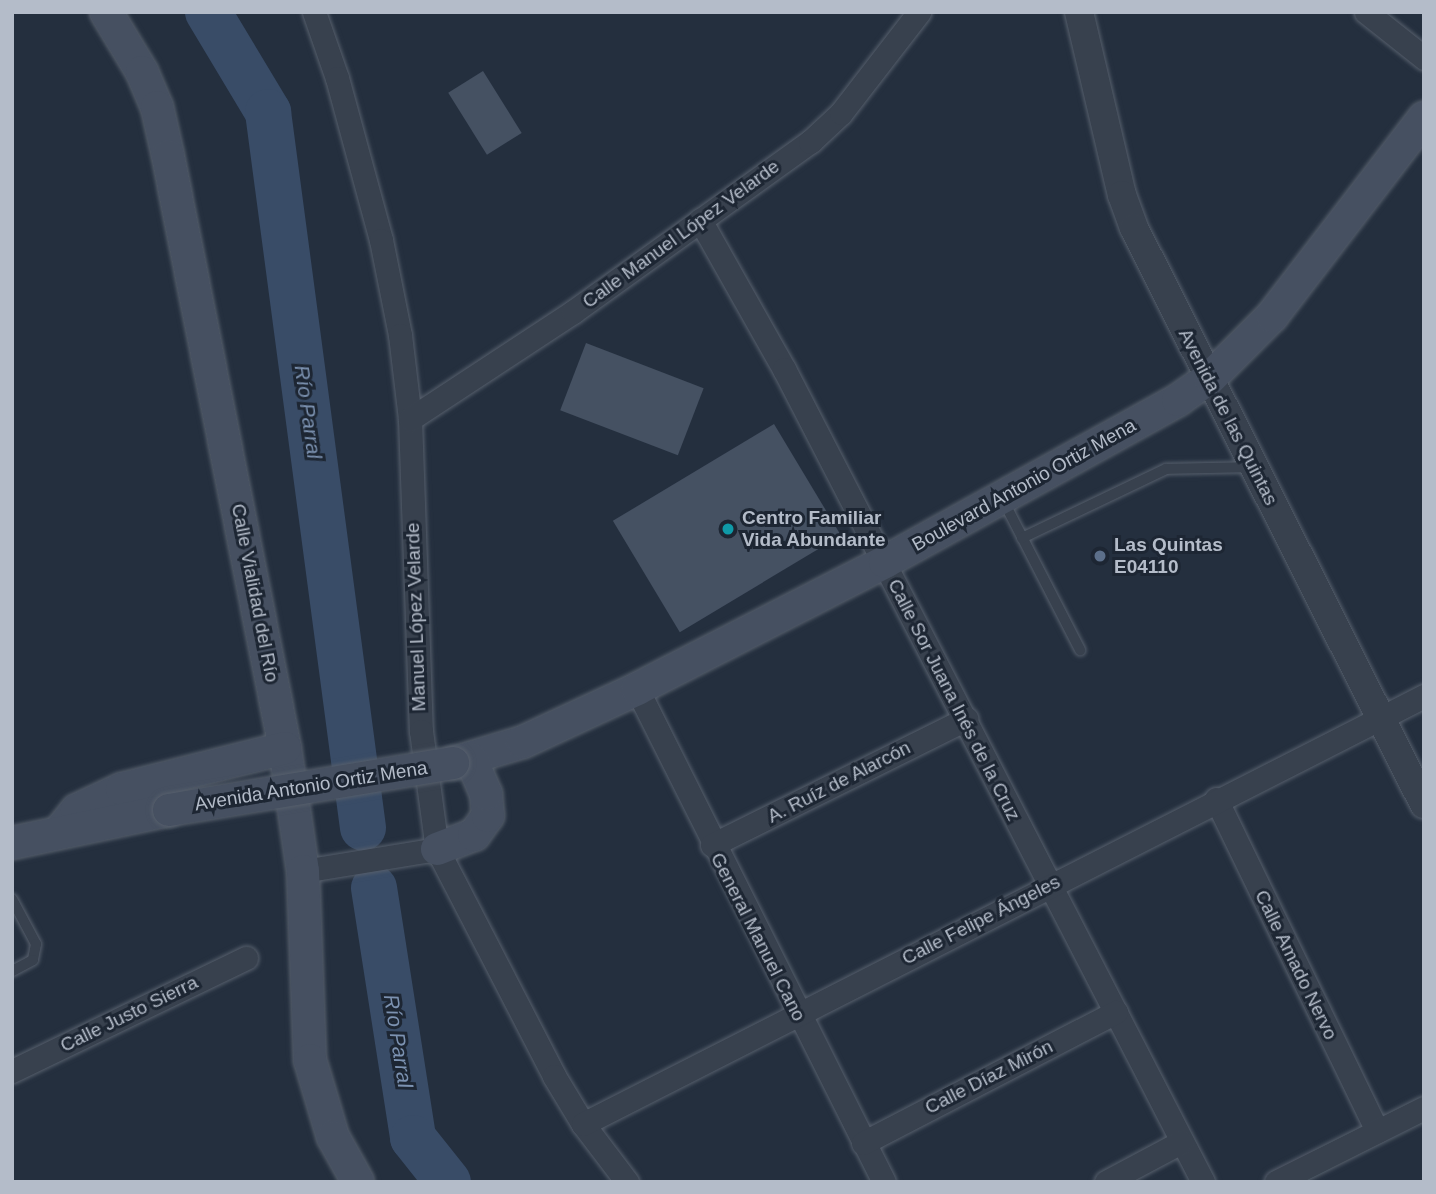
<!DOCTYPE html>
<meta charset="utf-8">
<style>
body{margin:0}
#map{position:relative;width:1436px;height:1194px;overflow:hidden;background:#242f3e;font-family:Helvetica,sans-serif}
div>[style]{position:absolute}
.river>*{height:46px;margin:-23px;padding:0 23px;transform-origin:23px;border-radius:23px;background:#394c67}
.building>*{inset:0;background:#455162;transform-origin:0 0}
.roads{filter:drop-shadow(0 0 2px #565f6c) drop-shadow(0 0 2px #565f6c)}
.service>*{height:10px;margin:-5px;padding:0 5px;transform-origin:5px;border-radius:5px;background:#38414e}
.minor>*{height:23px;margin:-11.5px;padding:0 11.5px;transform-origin:11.5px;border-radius:11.5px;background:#38414e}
.tertiary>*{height:28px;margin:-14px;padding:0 14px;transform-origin:14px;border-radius:14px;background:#38414e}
.secondary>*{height:32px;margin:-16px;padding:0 16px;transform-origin:16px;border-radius:16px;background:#465061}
.bridges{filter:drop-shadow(0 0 2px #565f6c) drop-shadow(0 0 2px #565f6c)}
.secondary-bridge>*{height:32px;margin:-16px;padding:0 16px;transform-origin:16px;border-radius:16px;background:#465061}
.dots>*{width:19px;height:19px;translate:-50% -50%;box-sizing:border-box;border:4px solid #1d2633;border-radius:50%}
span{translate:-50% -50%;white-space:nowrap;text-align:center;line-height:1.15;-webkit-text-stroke:6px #1d2633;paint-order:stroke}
.street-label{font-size:19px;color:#b4bcc9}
.poi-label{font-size:19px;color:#b4bcc9;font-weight:700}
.left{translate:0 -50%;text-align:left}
.water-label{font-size:21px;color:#7c92b1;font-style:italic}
.frame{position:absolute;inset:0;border:14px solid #b4bcc9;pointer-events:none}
</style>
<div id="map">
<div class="river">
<i style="left:208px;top:12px;width:117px;rotate:59deg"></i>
<i style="left:268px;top:112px;width:722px;rotate:82.44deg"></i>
<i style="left:374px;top:888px;width:253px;rotate:81.1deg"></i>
<i style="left:413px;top:1138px;width:56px;rotate:51.5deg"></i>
</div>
<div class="building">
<i style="left:483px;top:71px;width:73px;height:41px;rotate:58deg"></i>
<i style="left:586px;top:343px;width:126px;height:72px;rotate:21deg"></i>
<i style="left:774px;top:424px;width:130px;height:188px;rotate:59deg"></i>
</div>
<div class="roads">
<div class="service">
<i style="left:1003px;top:500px;width:169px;rotate:62.8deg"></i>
<i style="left:1022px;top:538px;width:160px;rotate:-25.6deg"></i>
<i style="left:1166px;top:469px;width:86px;rotate:-1.3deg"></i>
<i style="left:12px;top:899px;width:51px;rotate:61.9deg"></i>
<i style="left:36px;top:944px;width:16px;rotate:101deg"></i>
<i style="left:33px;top:960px;width:24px;rotate:152deg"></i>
</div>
<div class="minor">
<i style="left:314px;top:12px;width:70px;rotate:70.8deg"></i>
<i style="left:337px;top:78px;width:168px;rotate:74.8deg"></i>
<i style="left:381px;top:240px;width:97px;rotate:78.7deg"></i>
<i style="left:400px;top:335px;width:85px;rotate:83.2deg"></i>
<i style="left:410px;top:419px;width:312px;rotate:88deg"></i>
<i style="left:421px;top:731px;width:119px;rotate:82.3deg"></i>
<i style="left:437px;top:849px;width:255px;rotate:62.7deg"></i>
<i style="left:554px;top:1076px;width:56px;rotate:58.9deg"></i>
<i style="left:583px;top:1124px;width:73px;rotate:52.8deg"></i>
<i style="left:1366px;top:12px;width:74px;rotate:38.4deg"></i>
<i style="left:700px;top:220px;width:171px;rotate:60.6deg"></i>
<i style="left:784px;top:369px;width:915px;rotate:62.73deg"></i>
<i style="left:410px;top:419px;width:195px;rotate:-33.3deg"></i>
<i style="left:573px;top:312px;width:292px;rotate:-35.7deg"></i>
<i style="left:810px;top:142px;width:42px;rotate:-43.1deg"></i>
<i style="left:841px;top:113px;width:128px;rotate:-52.3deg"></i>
<i style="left:637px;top:689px;width:551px;rotate:63.39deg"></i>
<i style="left:1216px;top:799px;width:369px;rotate:64.1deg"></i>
<i style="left:712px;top:845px;width:284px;rotate:-26.4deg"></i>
<i style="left:303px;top:871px;width:136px;rotate:-9.3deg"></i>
<i style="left:12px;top:1071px;width:260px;rotate:-25.8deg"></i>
<i style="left:583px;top:1124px;width:944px;rotate:-26.97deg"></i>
<i style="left:863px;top:1143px;width:285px;rotate:-27.4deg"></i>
<i style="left:1106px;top:1182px;width:85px;rotate:-28.1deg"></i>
<i style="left:1276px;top:1182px;width:165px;rotate:-26.6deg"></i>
</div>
<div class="tertiary">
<i style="left:1079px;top:12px;width:188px;rotate:76.8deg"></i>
<i style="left:1122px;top:195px;width:35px;rotate:70deg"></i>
<i style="left:1134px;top:228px;width:645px;rotate:63.28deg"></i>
</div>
<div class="secondary">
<i style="left:106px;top:12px;width:70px;rotate:59deg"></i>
<i style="left:142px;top:72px;width:38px;rotate:67deg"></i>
<i style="left:157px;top:107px;width:50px;rotate:77.3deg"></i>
<i style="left:168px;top:156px;width:603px;rotate:78.82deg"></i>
<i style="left:285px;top:748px;width:124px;rotate:81.7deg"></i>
<i style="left:303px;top:871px;width:189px;rotate:87.9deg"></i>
<i style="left:310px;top:1060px;width:80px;rotate:73.4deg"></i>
<i style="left:333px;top:1137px;width:51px;rotate:60.9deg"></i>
<i style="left:453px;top:763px;width:73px;rotate:-16.7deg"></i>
<i style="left:523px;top:742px;width:126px;rotate:-24.9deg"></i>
<i style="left:637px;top:689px;width:279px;rotate:-27.1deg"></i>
<i style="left:885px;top:562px;width:335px;rotate:-28.9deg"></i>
<i style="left:1178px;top:400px;width:39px;rotate:-35deg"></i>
<i style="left:1210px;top:378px;width:88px;rotate:-45deg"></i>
<i style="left:1272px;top:316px;width:250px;rotate:-52.5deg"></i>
<i style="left:59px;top:832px;width:28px;rotate:-51deg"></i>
<i style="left:77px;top:810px;width:50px;rotate:-25deg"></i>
<i style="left:122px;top:789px;width:168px;rotate:-14.1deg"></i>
<i style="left:12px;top:843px;width:160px;rotate:-11.9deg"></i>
<i style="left:437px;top:849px;width:40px;rotate:-21deg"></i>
<i style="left:474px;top:835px;width:24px;rotate:-54deg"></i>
<i style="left:488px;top:816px;width:22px;rotate:-95deg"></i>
<i style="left:486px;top:794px;width:38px;rotate:-113deg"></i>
</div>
</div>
<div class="bridges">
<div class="secondary-bridge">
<i style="left:169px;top:810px;width:288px;rotate:-9.4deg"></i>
</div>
</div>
<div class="dots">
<i style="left:728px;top:529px;background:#0f9aa8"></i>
<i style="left:1100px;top:556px;background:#5c6f8a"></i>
</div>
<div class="street-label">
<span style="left:681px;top:234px;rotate:-36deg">Calle Manuel López Velarde</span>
<span style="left:1228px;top:417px;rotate:63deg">Avenida de las Quintas</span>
<span style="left:1024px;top:485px;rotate:-29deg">Boulevard Antonio Ortiz Mena</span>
<span style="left:255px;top:593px;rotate:79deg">Calle Vialidad del Río</span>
<span style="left:416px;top:617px;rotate:-92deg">Manuel López Velarde</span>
<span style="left:954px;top:700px;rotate:63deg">Calle Sor Juana Inés de la Cruz</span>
<span style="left:839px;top:782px;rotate:-27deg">A. Ruíz de Alarcón</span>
<span style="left:311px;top:786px;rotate:-9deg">Avenida Antonio Ortiz Mena</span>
<span style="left:981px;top:920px;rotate:-27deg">Calle Felipe Ángeles</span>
<span style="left:758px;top:937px;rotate:63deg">General Manuel Cano</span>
<span style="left:1296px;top:965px;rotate:64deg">Calle Amado Nervo</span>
<span style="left:129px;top:1014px;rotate:-26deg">Calle Justo Sierra</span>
<span style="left:989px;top:1077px;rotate:-27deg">Calle Díaz Mirón</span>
</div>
<div class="poi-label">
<span class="left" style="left:742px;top:529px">Centro Familiar<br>Vida Abundante</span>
<span class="left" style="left:1114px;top:556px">Las Quintas<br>E04110</span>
</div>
<div class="water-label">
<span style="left:308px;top:412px;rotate:82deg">Río Parral</span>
<span style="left:398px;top:1041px;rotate:81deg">Río Parral</span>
</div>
<div class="frame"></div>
</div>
